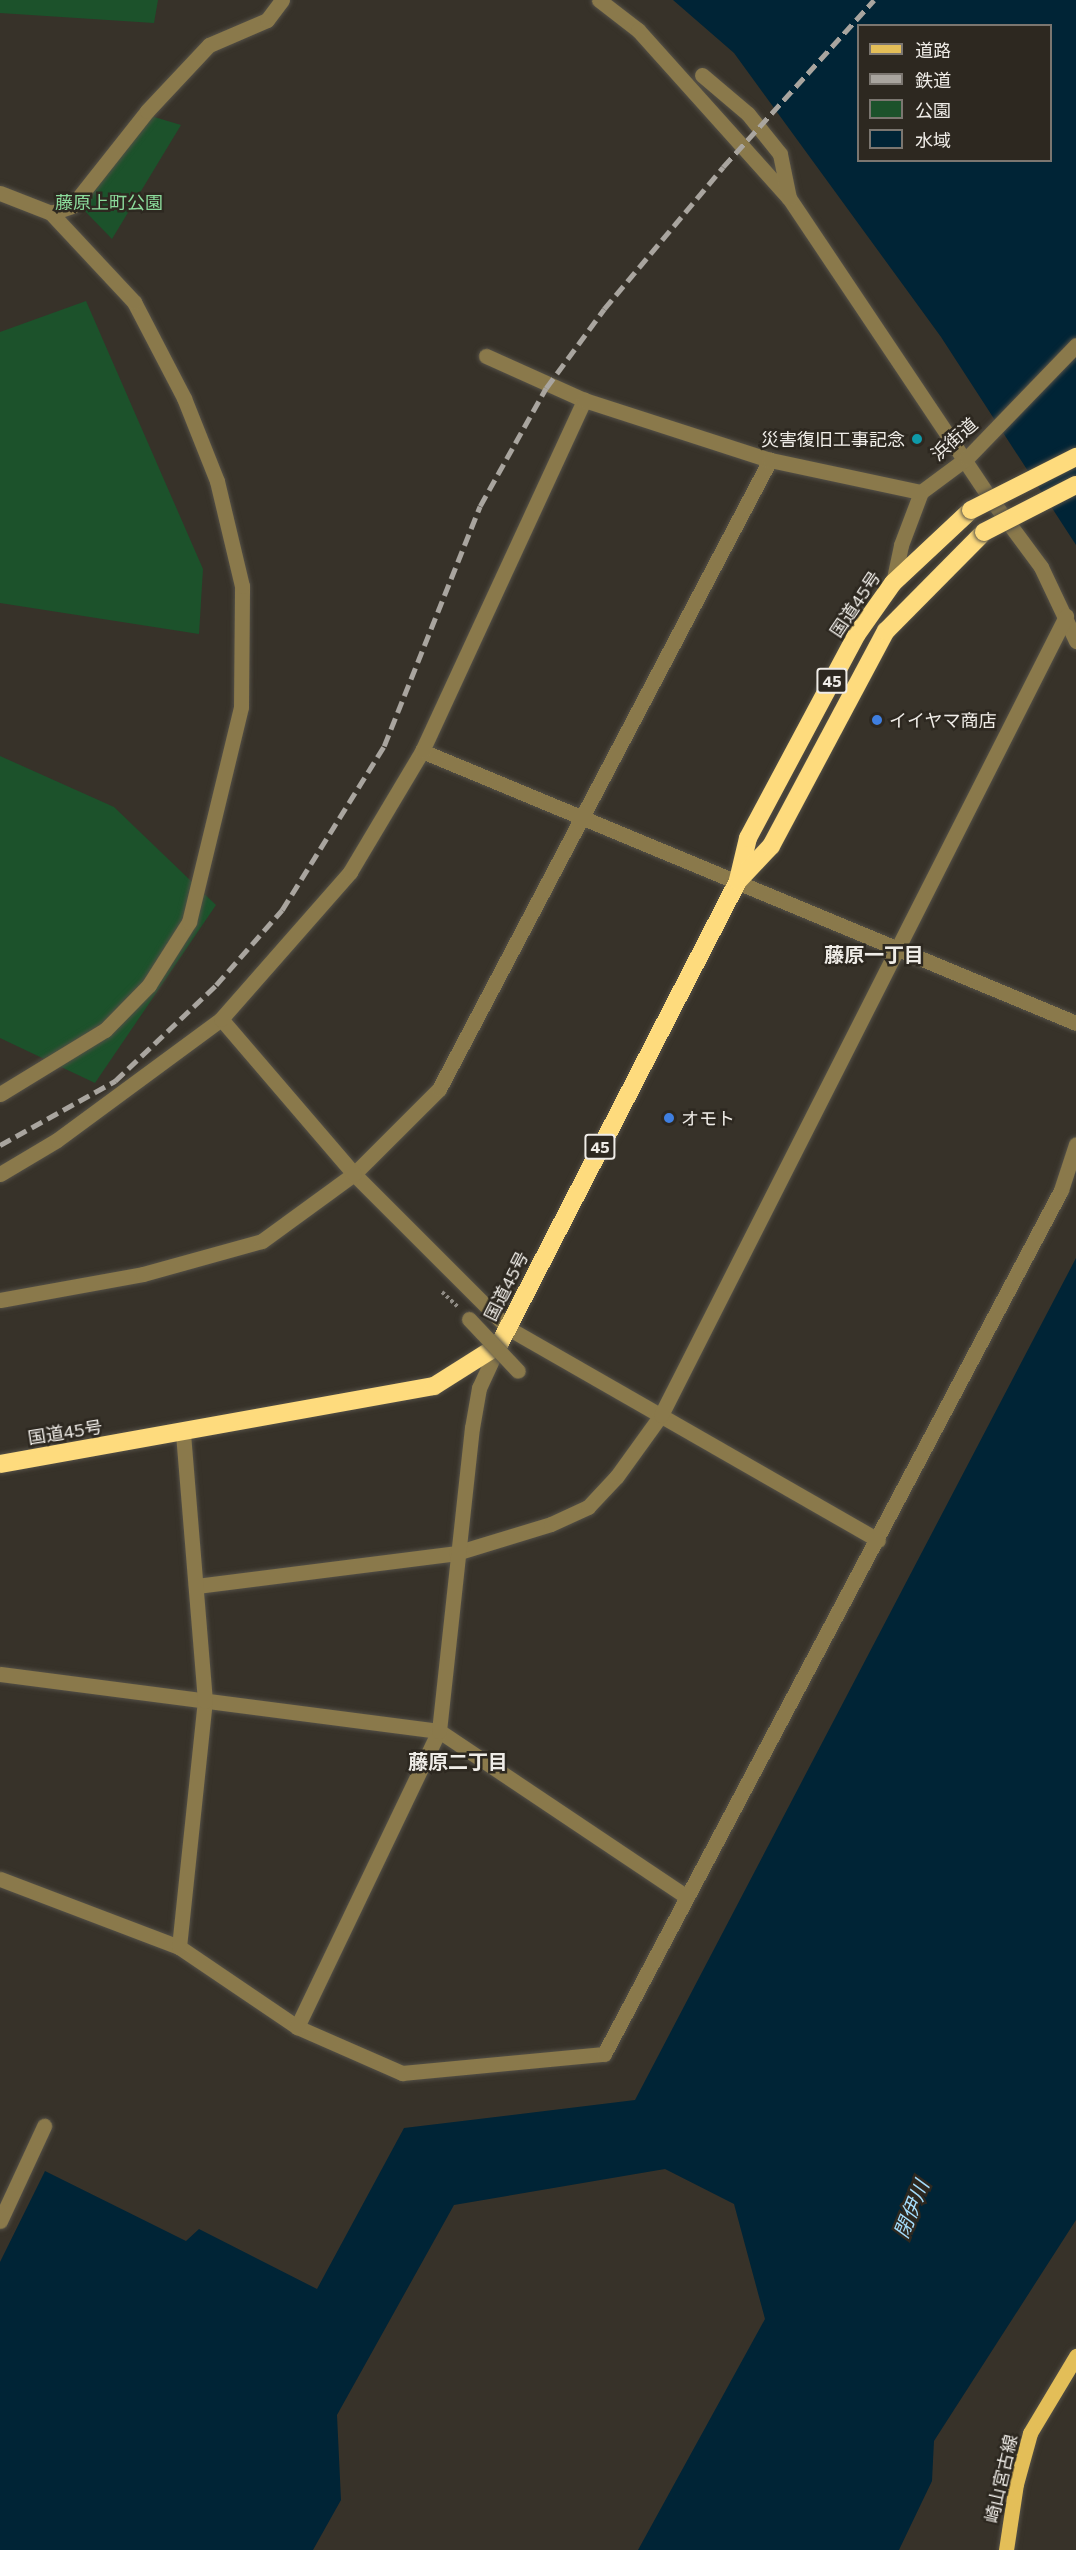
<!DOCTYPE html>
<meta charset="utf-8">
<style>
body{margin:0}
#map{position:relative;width:1076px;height:2550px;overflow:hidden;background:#373229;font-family:Commissioner,"Noto Sans JP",sans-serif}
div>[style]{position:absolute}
.green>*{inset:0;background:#1c522b}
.water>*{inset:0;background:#002436}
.path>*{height:4px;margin-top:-2px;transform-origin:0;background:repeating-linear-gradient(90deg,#8f8b84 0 3px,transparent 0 6px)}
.roads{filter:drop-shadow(0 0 2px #545047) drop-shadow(0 0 2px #545047)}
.minor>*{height:15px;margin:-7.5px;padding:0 7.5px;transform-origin:7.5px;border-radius:7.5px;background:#8a794b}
.major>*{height:15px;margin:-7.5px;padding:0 7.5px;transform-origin:7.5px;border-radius:7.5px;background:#e3be58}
.highway>*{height:18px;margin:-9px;padding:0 9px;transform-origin:9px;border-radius:9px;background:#fedb7d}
.rail>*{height:4.5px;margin-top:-2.25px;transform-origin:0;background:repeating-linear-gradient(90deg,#a9a59f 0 12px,transparent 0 18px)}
.bridges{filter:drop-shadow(0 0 2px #545047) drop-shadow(0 0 2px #545047)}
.minor-bridge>*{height:15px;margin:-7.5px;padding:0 7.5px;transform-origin:7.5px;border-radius:7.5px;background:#8a794b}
.highway-bridge>*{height:18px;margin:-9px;padding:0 9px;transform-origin:9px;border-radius:9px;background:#fedb7d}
.dots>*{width:16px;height:16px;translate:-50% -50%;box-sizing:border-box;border:3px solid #2d2820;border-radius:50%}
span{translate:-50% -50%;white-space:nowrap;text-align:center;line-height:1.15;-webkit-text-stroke:5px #2d2820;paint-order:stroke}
.shield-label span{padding:2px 4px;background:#2d2820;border:2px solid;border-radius:4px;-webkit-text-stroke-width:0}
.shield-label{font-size:16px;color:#efece7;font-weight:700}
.park-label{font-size:18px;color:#8bdb9b}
.poi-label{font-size:18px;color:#efece7}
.right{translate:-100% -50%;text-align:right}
.left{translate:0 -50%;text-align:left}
.street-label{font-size:18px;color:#efece7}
.neighbourhood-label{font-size:20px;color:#efece7;font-weight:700}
.water-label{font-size:20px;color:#a4dcfb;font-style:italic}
.legend{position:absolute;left:857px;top:24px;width:195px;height:138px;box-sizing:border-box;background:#2d2820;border:2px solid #7b7670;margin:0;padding:8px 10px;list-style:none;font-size:18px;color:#efece7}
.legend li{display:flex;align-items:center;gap:12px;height:30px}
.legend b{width:30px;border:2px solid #7b7670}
</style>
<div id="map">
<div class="green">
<i style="clip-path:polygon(0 0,158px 0,154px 23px,0 13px)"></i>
<i style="clip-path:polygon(151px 116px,181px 125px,112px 239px,79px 205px)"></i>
<i style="clip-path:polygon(86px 301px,203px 569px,199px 634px,0 603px,0 332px)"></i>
<i style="clip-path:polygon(0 756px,114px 807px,216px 905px,95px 1083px,0 1038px)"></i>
</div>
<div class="water">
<i style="clip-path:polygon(evenodd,673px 0,1076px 0,1076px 545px,941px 337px,734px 53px,673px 0,858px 26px,1050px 26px,1050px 160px,858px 160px,858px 26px)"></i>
<i style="clip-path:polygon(1076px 1258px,1076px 2220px,934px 2441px,932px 2481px,899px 2550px,638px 2550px,765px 2319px,734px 2204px,665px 2169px,454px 2205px,337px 2415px,341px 2500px,313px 2550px,0 2550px,0 2262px,45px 2171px,186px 2241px,199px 2229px,317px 2289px,404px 2128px,635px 2100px)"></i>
</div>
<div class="path">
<i style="left:442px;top:1292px;width:23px;rotate:43deg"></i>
</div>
<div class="roads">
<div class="minor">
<i style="left:599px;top:0;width:49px;rotate:37.6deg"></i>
<i style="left:638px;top:30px;width:226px;rotate:48.1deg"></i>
<i style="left:789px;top:198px;width:361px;rotate:56.2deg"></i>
<i style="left:990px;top:498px;width:86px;rotate:53.5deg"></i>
<i style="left:1041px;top:567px;width:82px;rotate:64.7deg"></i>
<i style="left:702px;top:75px;width:60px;rotate:40.3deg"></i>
<i style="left:748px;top:114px;width:51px;rotate:51.3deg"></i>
<i style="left:780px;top:154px;width:45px;rotate:78.4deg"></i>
<i style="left:0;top:193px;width:55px;rotate:21.4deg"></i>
<i style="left:51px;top:213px;width:22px;rotate:-18deg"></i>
<i style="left:72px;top:206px;width:121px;rotate:-51.7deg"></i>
<i style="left:147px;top:111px;width:91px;rotate:-46.8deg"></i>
<i style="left:209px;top:45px;width:63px;rotate:-23.3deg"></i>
<i style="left:267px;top:20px;width:25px;rotate:-53deg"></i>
<i style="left:486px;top:356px;width:107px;rotate:24.2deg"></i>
<i style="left:893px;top:583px;width:39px;rotate:-78deg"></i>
<i style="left:901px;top:545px;width:57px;rotate:-69.3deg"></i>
<i style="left:921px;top:492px;width:57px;rotate:-36.5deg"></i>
<i style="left:967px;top:458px;width:157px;rotate:-46deg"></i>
<i style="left:422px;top:751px;width:708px;rotate:22.58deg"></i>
<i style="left:0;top:1094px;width:123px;rotate:-31.4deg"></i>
<i style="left:105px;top:1030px;width:63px;rotate:-45.6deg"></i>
<i style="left:149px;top:985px;width:75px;rotate:-57.6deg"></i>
<i style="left:189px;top:922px;width:221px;rotate:-76.4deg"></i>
<i style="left:241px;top:707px;width:121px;rotate:-89.5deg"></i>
<i style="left:242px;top:586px;width:108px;rotate:-103.4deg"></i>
<i style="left:217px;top:481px;width:89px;rotate:-111.7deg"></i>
<i style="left:184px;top:398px;width:108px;rotate:-117.5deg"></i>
<i style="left:134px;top:302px;width:122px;rotate:-133deg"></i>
<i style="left:0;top:1174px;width:66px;rotate:-30.8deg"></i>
<i style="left:57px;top:1140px;width:204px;rotate:-36.4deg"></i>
<i style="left:0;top:1300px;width:145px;rotate:-10.3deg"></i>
<i style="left:143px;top:1274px;width:123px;rotate:-15.5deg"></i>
<i style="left:262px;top:1241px;width:114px;rotate:-36.1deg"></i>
<i style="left:354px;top:1174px;width:120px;rotate:-45deg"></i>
<i style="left:439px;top:1089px;width:711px;rotate:-62.25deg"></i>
<i style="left:878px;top:1540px;width:425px;rotate:-150.2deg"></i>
<i style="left:509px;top:1329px;width:219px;rotate:-135deg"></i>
<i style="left:354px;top:1174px;width:204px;rotate:-130.6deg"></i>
<i style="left:221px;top:1019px;width:196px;rotate:-48.7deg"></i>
<i style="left:350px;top:872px;width:141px;rotate:-59.2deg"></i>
<i style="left:422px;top:751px;width:387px;rotate:-65.2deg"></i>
<i style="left:584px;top:400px;width:195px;rotate:17.9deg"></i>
<i style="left:770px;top:460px;width:154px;rotate:12deg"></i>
<i style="left:196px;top:1586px;width:262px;rotate:-7.2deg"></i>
<i style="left:456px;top:1553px;width:99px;rotate:-17deg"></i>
<i style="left:551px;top:1524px;width:41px;rotate:-24.7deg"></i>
<i style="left:588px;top:1507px;width:42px;rotate:-46.9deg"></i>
<i style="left:617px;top:1476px;width:75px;rotate:-54.2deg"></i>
<i style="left:661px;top:1415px;width:896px;rotate:-63.12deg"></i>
<i style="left:0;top:1674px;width:443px;rotate:7.4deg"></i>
<i style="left:439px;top:1731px;width:298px;rotate:33.8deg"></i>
<i style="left:0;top:1879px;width:191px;rotate:20.8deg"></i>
<i style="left:179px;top:1947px;width:143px;rotate:34.1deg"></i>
<i style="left:297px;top:2027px;width:115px;rotate:23.7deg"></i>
<i style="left:402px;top:2073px;width:203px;rotate:-5.4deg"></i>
<i style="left:604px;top:2054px;width:977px;rotate:-62.12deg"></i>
<i style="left:1061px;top:1190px;width:48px;rotate:-71.9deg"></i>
<i style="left:179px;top:1947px;width:247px;rotate:-84deg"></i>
<i style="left:205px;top:1701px;width:269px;rotate:-94.7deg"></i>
<i style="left:297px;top:2027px;width:328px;rotate:-64.4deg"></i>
<i style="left:439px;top:1731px;width:305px;rotate:-83.8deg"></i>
<i style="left:472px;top:1428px;width:41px;rotate:-80.1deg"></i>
<i style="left:479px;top:1388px;width:47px;rotate:-65.1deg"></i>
<i style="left:0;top:2221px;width:105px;rotate:-65.1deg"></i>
</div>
<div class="major">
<i style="left:1006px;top:2550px;width:67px;rotate:-81.4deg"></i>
<i style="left:1016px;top:2484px;width:53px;rotate:-74.6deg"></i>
<i style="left:1030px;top:2433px;width:90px;rotate:-59.1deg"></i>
</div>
<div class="highway">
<i style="left:738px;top:880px;width:43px;rotate:-76.6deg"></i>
<i style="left:748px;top:838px;width:231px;rotate:-61.9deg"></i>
<i style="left:857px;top:634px;width:62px;rotate:-54.8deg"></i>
<i style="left:893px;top:583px;width:107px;rotate:-43.1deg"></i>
<i style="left:0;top:1464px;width:441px;rotate:-10.2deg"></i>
<i style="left:434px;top:1386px;width:77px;rotate:-32.2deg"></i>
<i style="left:499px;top:1345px;width:522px;rotate:-62.75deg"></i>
<i style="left:738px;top:881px;width:48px;rotate:-46.7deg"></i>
<i style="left:771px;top:846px;width:244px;rotate:-61.9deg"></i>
<i style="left:886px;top:631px;width:139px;rotate:-45.3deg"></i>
</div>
</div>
<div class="rail">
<i style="left:0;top:1145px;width:132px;rotate:-29.1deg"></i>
<i style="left:115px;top:1081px;width:139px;rotate:-43.5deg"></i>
<i style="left:216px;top:985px;width:100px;rotate:-48.7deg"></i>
<i style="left:282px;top:910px;width:193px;rotate:-58.1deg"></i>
<i style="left:384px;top:746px;width:258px;rotate:-68.2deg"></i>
<i style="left:480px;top:506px;width:135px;rotate:-60.8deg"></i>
<i style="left:546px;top:388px;width:98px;rotate:-53.7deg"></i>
<i style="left:604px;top:309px;width:185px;rotate:-50deg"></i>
<i style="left:723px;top:167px;width:225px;rotate:-47.9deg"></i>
</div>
<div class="bridges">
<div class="minor-bridge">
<i style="left:469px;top:1319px;width:71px;rotate:46.7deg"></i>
</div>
<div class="highway-bridge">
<i style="left:971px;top:510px;width:118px;rotate:-26.8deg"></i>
<i style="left:984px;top:532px;width:103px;rotate:-27.1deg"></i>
</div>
</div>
<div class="dots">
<i style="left:917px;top:439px;background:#0f9aa8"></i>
<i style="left:877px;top:720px;background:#3f7fe0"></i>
<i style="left:669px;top:1118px;background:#3f7fe0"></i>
</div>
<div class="shield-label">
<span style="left:832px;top:681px">45</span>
<span style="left:600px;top:1147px">45</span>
</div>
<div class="park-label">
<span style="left:109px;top:202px">藤原上町公園</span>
</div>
<div class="poi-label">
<span class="right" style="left:905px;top:439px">災害復旧工事記念</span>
<span class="left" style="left:889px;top:720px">イイヤマ商店</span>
<span class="left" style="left:681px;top:1118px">オモト</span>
</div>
<div class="street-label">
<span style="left:954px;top:439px;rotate:-41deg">浜街道</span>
<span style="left:855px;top:604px;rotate:-56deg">国道45号</span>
<span style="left:506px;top:1286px;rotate:-63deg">国道45号</span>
<span style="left:65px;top:1432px;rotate:-9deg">国道45号</span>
<span style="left:1001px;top:2479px;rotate:-77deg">崎山宮古線</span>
</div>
<div class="neighbourhood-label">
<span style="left:874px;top:954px">藤原一丁目</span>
<span style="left:458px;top:1761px">藤原二丁目</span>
</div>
<div class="water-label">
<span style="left:911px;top:2209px;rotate:-68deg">閉伊川</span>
</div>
<ul class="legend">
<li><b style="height:8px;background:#e3be58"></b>道路</li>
<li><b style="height:8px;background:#a9a59f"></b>鉄道</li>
<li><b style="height:16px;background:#1c522b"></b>公園</li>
<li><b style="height:16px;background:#002436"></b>水域</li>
</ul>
</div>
